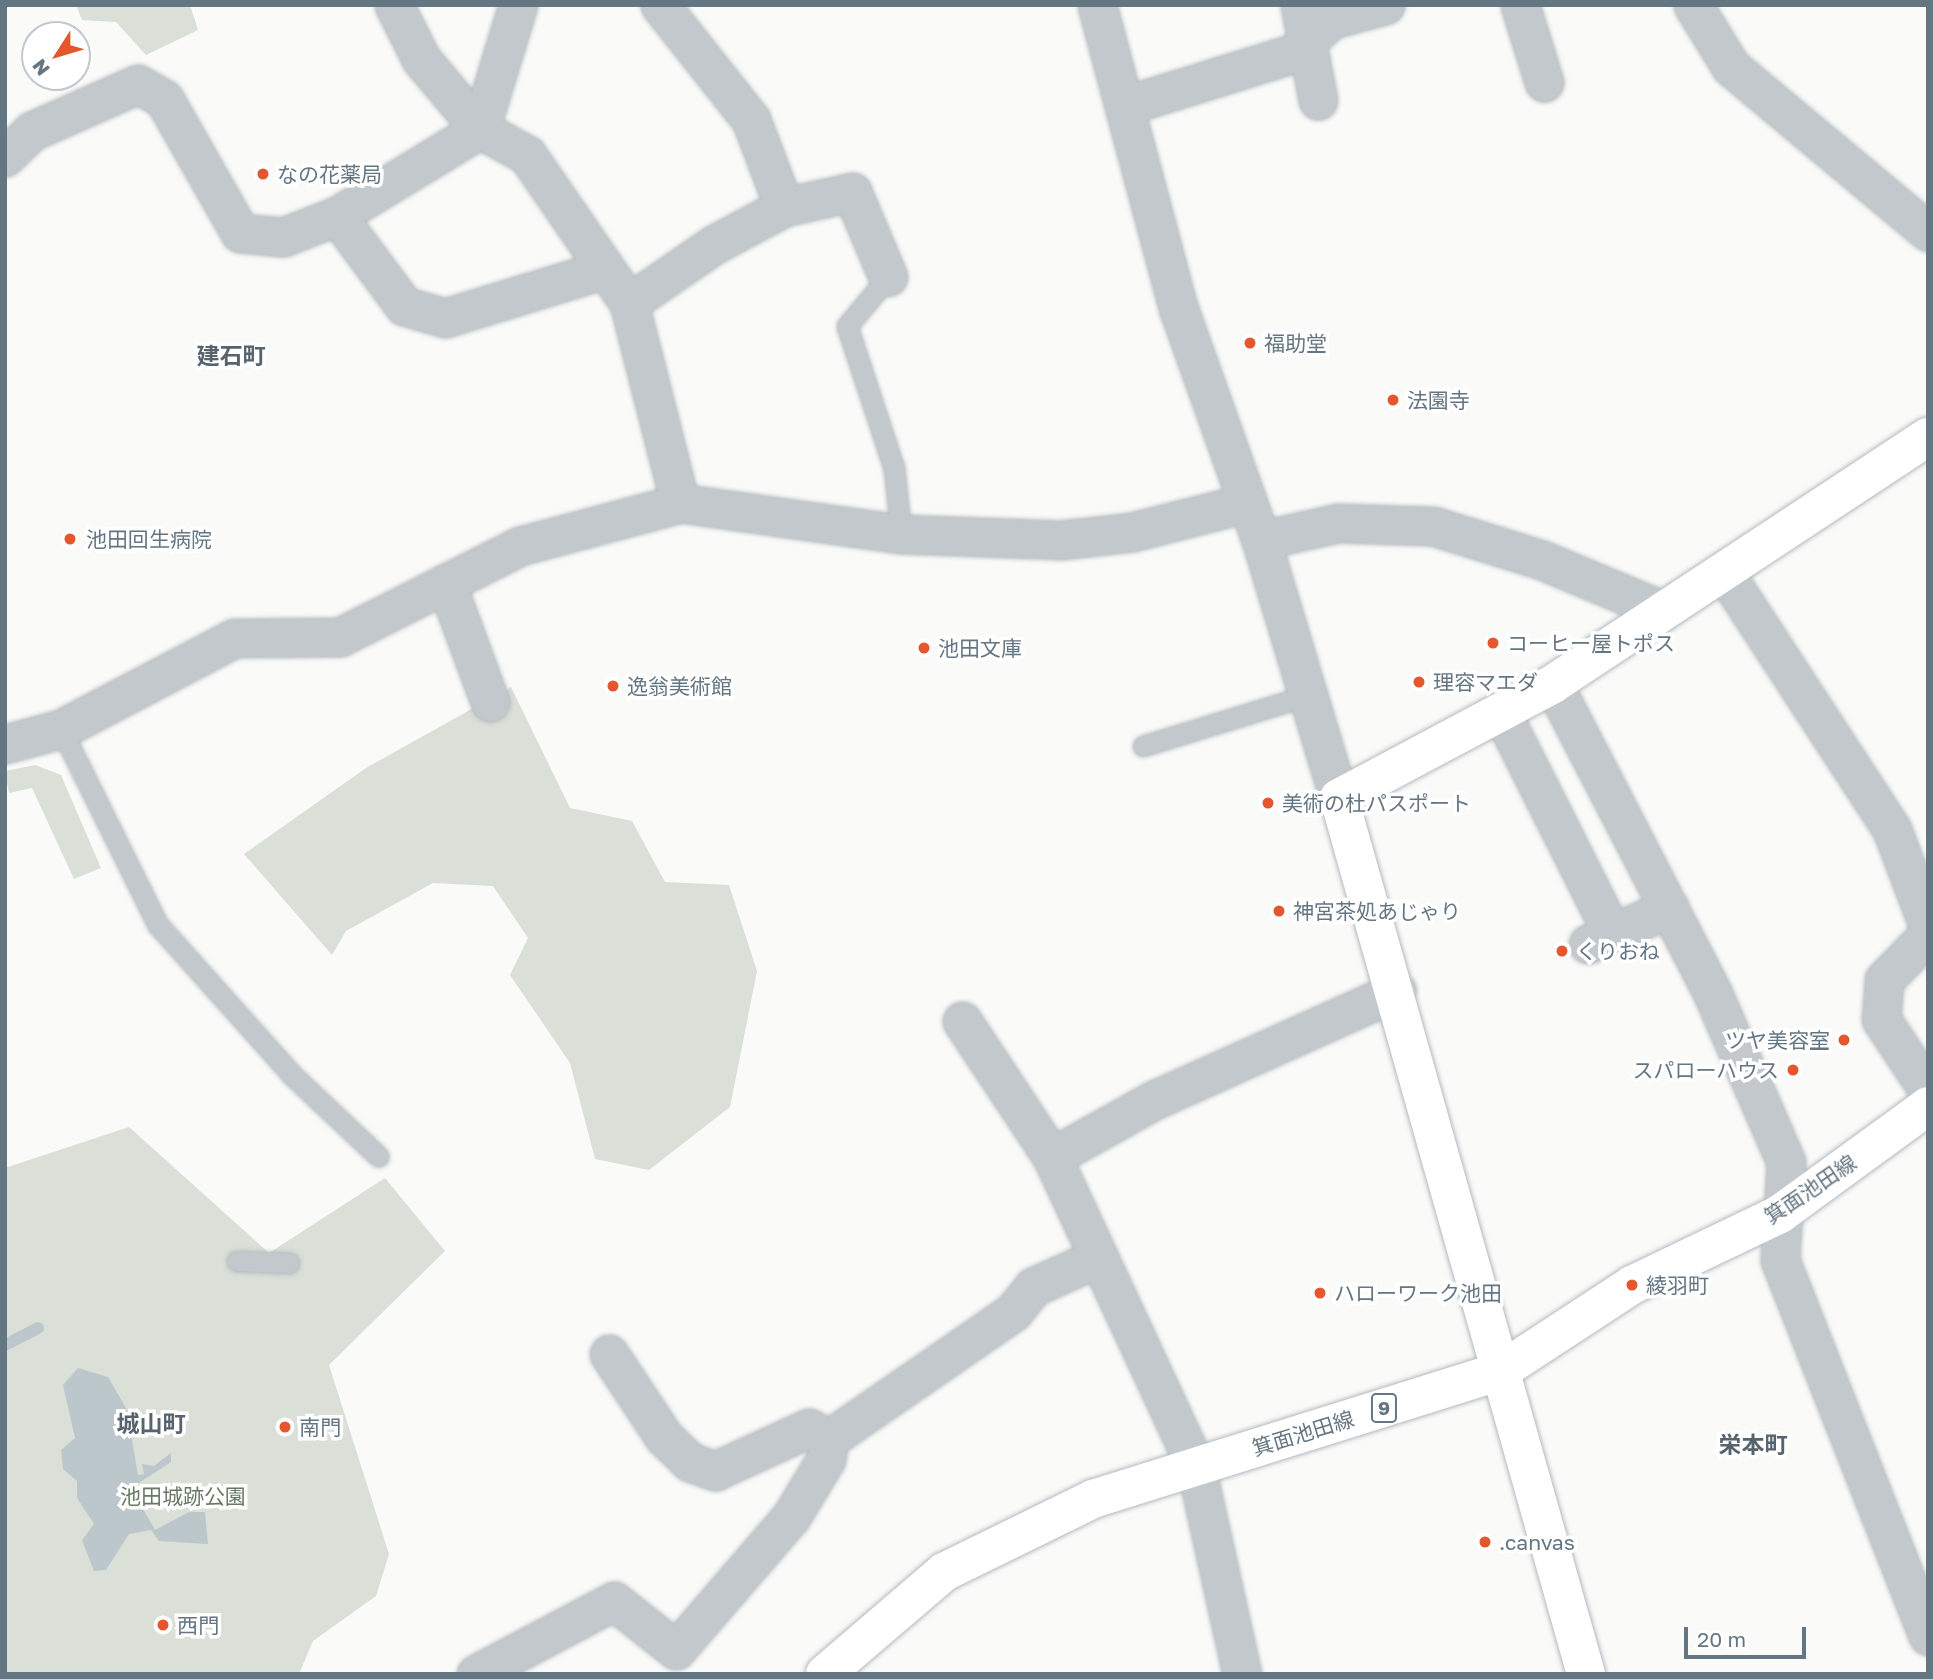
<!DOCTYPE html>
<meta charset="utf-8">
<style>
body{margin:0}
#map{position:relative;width:1933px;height:1679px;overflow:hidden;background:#fafaf8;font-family:"Golos Text","Noto Sans JP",sans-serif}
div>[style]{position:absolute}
.green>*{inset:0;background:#dadfd7}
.water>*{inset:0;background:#bbc7cb}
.stream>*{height:12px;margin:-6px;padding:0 6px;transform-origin:6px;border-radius:6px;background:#bbc7cb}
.roads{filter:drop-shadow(0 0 2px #b3babf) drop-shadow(0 0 2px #b3babf)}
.lane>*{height:19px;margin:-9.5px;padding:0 9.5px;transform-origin:9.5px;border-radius:9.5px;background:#c3c8cc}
.street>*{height:37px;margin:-18.5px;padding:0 18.5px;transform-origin:18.5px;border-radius:18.5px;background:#c3c8cc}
.secondary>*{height:38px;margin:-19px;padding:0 19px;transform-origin:19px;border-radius:19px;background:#fff}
.primary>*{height:38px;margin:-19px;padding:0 19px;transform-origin:19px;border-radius:19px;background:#fff}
.dots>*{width:19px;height:19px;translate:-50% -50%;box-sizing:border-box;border:4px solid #fff;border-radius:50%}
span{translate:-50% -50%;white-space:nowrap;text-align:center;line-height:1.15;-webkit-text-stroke:7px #fff;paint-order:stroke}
.shield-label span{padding:2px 5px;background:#fff;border:2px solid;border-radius:5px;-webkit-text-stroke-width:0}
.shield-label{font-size:19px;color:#657683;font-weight:700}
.poi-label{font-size:21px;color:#657683}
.left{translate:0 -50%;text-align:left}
.right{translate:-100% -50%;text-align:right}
.street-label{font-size:21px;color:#657683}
.park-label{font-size:21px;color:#687a64}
.neighbourhood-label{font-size:23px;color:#57646e;font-weight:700}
.frame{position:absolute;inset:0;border:7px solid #657683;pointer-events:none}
.north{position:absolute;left:21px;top:21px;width:70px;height:70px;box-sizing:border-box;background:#fff;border:2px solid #c1c8cd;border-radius:50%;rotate:233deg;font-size:19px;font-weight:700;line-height:28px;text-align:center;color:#657683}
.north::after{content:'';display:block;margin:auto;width:24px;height:32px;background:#e4572e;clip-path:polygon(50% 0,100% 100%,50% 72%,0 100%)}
.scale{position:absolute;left:1684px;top:1627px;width:122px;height:32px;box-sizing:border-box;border:4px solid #657683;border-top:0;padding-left:9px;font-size:21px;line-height:24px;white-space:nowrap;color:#657683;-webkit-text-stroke:5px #fff;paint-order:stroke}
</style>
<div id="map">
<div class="green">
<i style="clip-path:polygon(76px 5px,190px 5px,198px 30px,146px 55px,116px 22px,82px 20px)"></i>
<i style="clip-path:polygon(511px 687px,570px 808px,632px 821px,665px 882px,729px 885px,757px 971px,730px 1107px,649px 1170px,595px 1159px,570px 1063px,510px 975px,528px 938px,493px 886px,433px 883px,346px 931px,332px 955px,244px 854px,366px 768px)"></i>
<i style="clip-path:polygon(35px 765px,61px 775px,101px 868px,74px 879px,32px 788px,9px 793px,5px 771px)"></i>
<i style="clip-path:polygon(129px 1127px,269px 1253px,385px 1178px,445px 1251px,329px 1365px,389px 1554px,376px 1596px,313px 1641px,299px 1674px,5px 1674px,5px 1168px)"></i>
</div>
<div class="water">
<i style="clip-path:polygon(78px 1368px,108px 1377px,127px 1410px,138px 1475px,144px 1474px,142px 1464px,154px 1466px,171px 1453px,171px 1462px,131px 1488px,155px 1530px,189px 1512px,205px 1512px,208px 1544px,159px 1541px,151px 1530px,129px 1534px,106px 1570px,94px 1571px,82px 1540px,94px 1524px,77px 1498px,77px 1481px,63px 1469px,61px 1450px,75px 1438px,63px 1385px)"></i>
</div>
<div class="stream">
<i style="left:5px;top:1345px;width:37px;rotate:-27deg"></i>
</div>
<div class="roads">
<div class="lane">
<i style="left:888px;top:277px;width:64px;rotate:129.9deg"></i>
<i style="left:847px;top:326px;width:150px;rotate:71.7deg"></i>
<i style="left:894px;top:468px;width:66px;rotate:83.9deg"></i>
<i style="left:61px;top:729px;width:219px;rotate:63.7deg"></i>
<i style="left:158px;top:925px;width:200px;rotate:48.2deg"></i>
<i style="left:291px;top:1074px;width:120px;rotate:43.3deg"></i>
<i style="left:1143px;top:746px;width:174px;rotate:-17.1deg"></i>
<i style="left:237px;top:1261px;width:52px;rotate:2.2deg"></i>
</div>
<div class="street">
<i style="left:394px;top:5px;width:60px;rotate:63.4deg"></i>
<i style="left:421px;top:59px;width:92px;rotate:49.9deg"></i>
<i style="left:660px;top:5px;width:147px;rotate:51.6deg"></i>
<i style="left:751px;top:120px;width:93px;rotate:69.2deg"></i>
<i style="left:1097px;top:5px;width:316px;rotate:75deg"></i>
<i style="left:1179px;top:310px;width:244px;rotate:70.4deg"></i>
<i style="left:1261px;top:540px;width:270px;rotate:73.2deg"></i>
<i style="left:1300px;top:5px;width:97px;rotate:79.3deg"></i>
<i style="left:1520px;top:5px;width:81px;rotate:72.7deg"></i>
<i style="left:1693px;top:5px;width:73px;rotate:58.5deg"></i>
<i style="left:1731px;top:67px;width:257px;rotate:39.9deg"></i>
<i style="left:1124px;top:106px;width:178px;rotate:-17.3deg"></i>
<i style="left:1294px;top:53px;width:51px;rotate:-41.8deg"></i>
<i style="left:1332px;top:19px;width:55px;rotate:-14.8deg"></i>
<i style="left:480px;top:129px;width:130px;rotate:-73deg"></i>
<i style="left:5px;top:157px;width:37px;rotate:-44deg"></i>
<i style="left:32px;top:131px;width:116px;rotate:-23.9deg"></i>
<i style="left:138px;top:84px;width:30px;rotate:30deg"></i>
<i style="left:164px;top:99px;width:154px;rotate:60.4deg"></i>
<i style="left:240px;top:233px;width:43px;rotate:5.3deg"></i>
<i style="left:283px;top:237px;width:58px;rotate:-21.3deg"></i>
<i style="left:337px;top:216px;width:167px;rotate:-31.3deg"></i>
<i style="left:480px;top:129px;width:54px;rotate:29deg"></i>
<i style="left:527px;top:155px;width:180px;rotate:55.4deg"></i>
<i style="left:629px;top:303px;width:206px;rotate:75.7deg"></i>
<i style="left:337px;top:216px;width:112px;rotate:53.3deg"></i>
<i style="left:404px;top:306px;width:43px;rotate:16.3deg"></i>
<i style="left:445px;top:318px;width:167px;rotate:-17deg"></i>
<i style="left:629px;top:303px;width:104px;rotate:-34.5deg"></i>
<i style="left:715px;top:244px;width:78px;rotate:-28.2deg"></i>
<i style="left:784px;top:207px;width:70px;rotate:-12.4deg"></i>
<i style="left:852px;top:192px;width:92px;rotate:67deg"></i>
<i style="left:1261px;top:540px;width:79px;rotate:-12.4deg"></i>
<i style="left:1338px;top:523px;width:95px;rotate:1.8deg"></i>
<i style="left:1433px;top:526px;width:114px;rotate:17.3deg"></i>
<i style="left:1542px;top:560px;width:132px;rotate:22.7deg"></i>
<i style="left:1724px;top:572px;width:308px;rotate:56.9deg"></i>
<i style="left:1892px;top:830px;width:102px;rotate:69.2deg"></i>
<i style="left:446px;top:583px;width:127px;rotate:69.7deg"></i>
<i style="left:1553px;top:684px;width:347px;rotate:62.7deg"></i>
<i style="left:1712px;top:992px;width:185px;rotate:66.5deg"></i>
<i style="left:1786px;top:1162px;width:98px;rotate:93.5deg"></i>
<i style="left:1780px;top:1260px;width:404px;rotate:68.5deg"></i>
<i style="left:1501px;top:712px;width:243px;rotate:63.3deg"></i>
<i style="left:5px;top:744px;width:58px;rotate:-15deg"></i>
<i style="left:61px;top:729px;width:195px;rotate:-27.7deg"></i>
<i style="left:234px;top:638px;width:106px;rotate:-0.5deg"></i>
<i style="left:340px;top:637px;width:202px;rotate:-26.8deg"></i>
<i style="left:520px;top:546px;width:166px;rotate:-15deg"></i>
<i style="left:680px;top:503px;width:223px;rotate:8deg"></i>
<i style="left:901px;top:534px;width:160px;rotate:2.1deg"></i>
<i style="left:1061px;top:540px;width:71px;rotate:-6.4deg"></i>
<i style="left:1132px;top:532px;width:118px;rotate:-14.3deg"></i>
<i style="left:1928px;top:935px;width:63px;rotate:134.4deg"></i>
<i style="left:1884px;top:980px;width:39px;rotate:94deg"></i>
<i style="left:1881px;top:1019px;width:85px;rotate:56.5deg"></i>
<i style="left:1588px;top:944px;width:89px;rotate:-24deg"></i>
<i style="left:962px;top:1021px;width:163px;rotate:56.5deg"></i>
<i style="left:1052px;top:1157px;width:342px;rotate:65.1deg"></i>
<i style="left:1196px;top:1467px;width:212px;rotate:77.5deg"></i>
<i style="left:1052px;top:1157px;width:117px;rotate:-29.2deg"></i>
<i style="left:1154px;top:1100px;width:266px;rotate:-24.2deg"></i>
<i style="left:609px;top:1354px;width:100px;rotate:56.5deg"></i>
<i style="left:664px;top:1437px;width:36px;rotate:44deg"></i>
<i style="left:690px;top:1462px;width:27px;rotate:20deg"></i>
<i style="left:715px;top:1471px;width:103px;rotate:-24.6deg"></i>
<i style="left:809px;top:1428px;width:23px;rotate:29deg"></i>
<i style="left:476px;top:1674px;width:156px;rotate:-27.9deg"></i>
<i style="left:614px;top:1601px;width:79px;rotate:38.3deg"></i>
<i style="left:676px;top:1650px;width:176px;rotate:-49.2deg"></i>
<i style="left:791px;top:1517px;width:68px;rotate:-58.9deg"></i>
<i style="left:826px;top:1459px;width:20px;rotate:-81deg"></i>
<i style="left:829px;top:1439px;width:224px;rotate:-34.6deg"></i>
<i style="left:1013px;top:1312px;width:32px;rotate:-51deg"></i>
<i style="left:1033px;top:1287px;width:72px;rotate:-24.4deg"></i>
</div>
<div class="secondary">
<i style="left:1586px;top:1674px;width:910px;rotate:-105.75deg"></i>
<i style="left:1339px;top:798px;width:242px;rotate:-28deg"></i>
<i style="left:1553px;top:684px;width:449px;rotate:-33.4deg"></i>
</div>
<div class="primary">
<i style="left:825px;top:1674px;width:157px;rotate:-40.6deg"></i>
<i style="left:944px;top:1572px;width:166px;rotate:-26.1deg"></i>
<i style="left:1093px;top:1499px;width:425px;rotate:-17.4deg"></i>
<i style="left:1499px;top:1372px;width:159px;rotate:-33.2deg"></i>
<i style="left:1632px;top:1285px;width:164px;rotate:-25.6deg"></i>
<i style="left:1780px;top:1214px;width:183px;rotate:-36.1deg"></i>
</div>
</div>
<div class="dots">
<i style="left:263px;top:174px;background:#e4572e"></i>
<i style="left:1250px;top:343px;background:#e4572e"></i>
<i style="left:1393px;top:400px;background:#e4572e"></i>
<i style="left:70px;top:539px;background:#e4572e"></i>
<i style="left:1493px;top:643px;background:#e4572e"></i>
<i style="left:924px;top:648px;background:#e4572e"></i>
<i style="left:1419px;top:682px;background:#e4572e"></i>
<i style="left:613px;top:686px;background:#e4572e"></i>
<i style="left:1268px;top:803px;background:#e4572e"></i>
<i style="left:1279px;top:911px;background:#e4572e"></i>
<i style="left:1562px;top:951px;background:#e4572e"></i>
<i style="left:1844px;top:1040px;background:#e4572e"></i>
<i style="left:1793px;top:1070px;background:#e4572e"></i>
<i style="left:1632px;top:1285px;background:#e4572e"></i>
<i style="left:1320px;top:1293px;background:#e4572e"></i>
<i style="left:285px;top:1427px;background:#e4572e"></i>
<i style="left:1485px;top:1542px;background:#e4572e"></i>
<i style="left:163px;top:1625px;background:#e4572e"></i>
</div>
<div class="shield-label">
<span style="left:1384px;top:1408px">9</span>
</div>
<div class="poi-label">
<span class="left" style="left:277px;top:174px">なの花薬局</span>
<span class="left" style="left:1264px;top:343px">福助堂</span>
<span class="left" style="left:1407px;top:400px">法園寺</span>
<span class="left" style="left:86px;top:539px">池田回生病院</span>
<span class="left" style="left:1507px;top:643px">コーヒー屋トポス</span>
<span class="left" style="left:938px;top:648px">池田文庫</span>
<span class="left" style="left:1433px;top:682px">理容マエダ</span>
<span class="left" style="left:627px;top:686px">逸翁美術館</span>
<span class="left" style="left:1282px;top:803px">美術の杜パスポート</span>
<span class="left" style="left:1293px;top:911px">神宮茶処あじゃり</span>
<span class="left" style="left:1576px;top:951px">くりおね</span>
<span class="right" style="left:1830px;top:1040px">ツヤ美容室</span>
<span class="right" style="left:1779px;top:1070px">スパローハウス</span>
<span class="left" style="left:1646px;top:1285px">綾羽町</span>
<span class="left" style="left:1334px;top:1293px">ハローワーク池田</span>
<span class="left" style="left:299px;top:1427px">南門</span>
<span class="left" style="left:1499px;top:1542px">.canvas</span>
<span class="left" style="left:177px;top:1625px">西門</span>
</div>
<div class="street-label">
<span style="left:1810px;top:1189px;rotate:-34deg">箕面池田線</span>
<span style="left:1303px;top:1433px;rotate:-17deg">箕面池田線</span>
</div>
<div class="park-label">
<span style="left:183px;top:1496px">池田城跡公園</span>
</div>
<div class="neighbourhood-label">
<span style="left:231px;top:355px">建石町</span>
<span style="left:151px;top:1423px">城山町</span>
<span style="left:1753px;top:1444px">栄本町</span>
</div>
<div class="frame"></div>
<div class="north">N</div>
<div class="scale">20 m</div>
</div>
